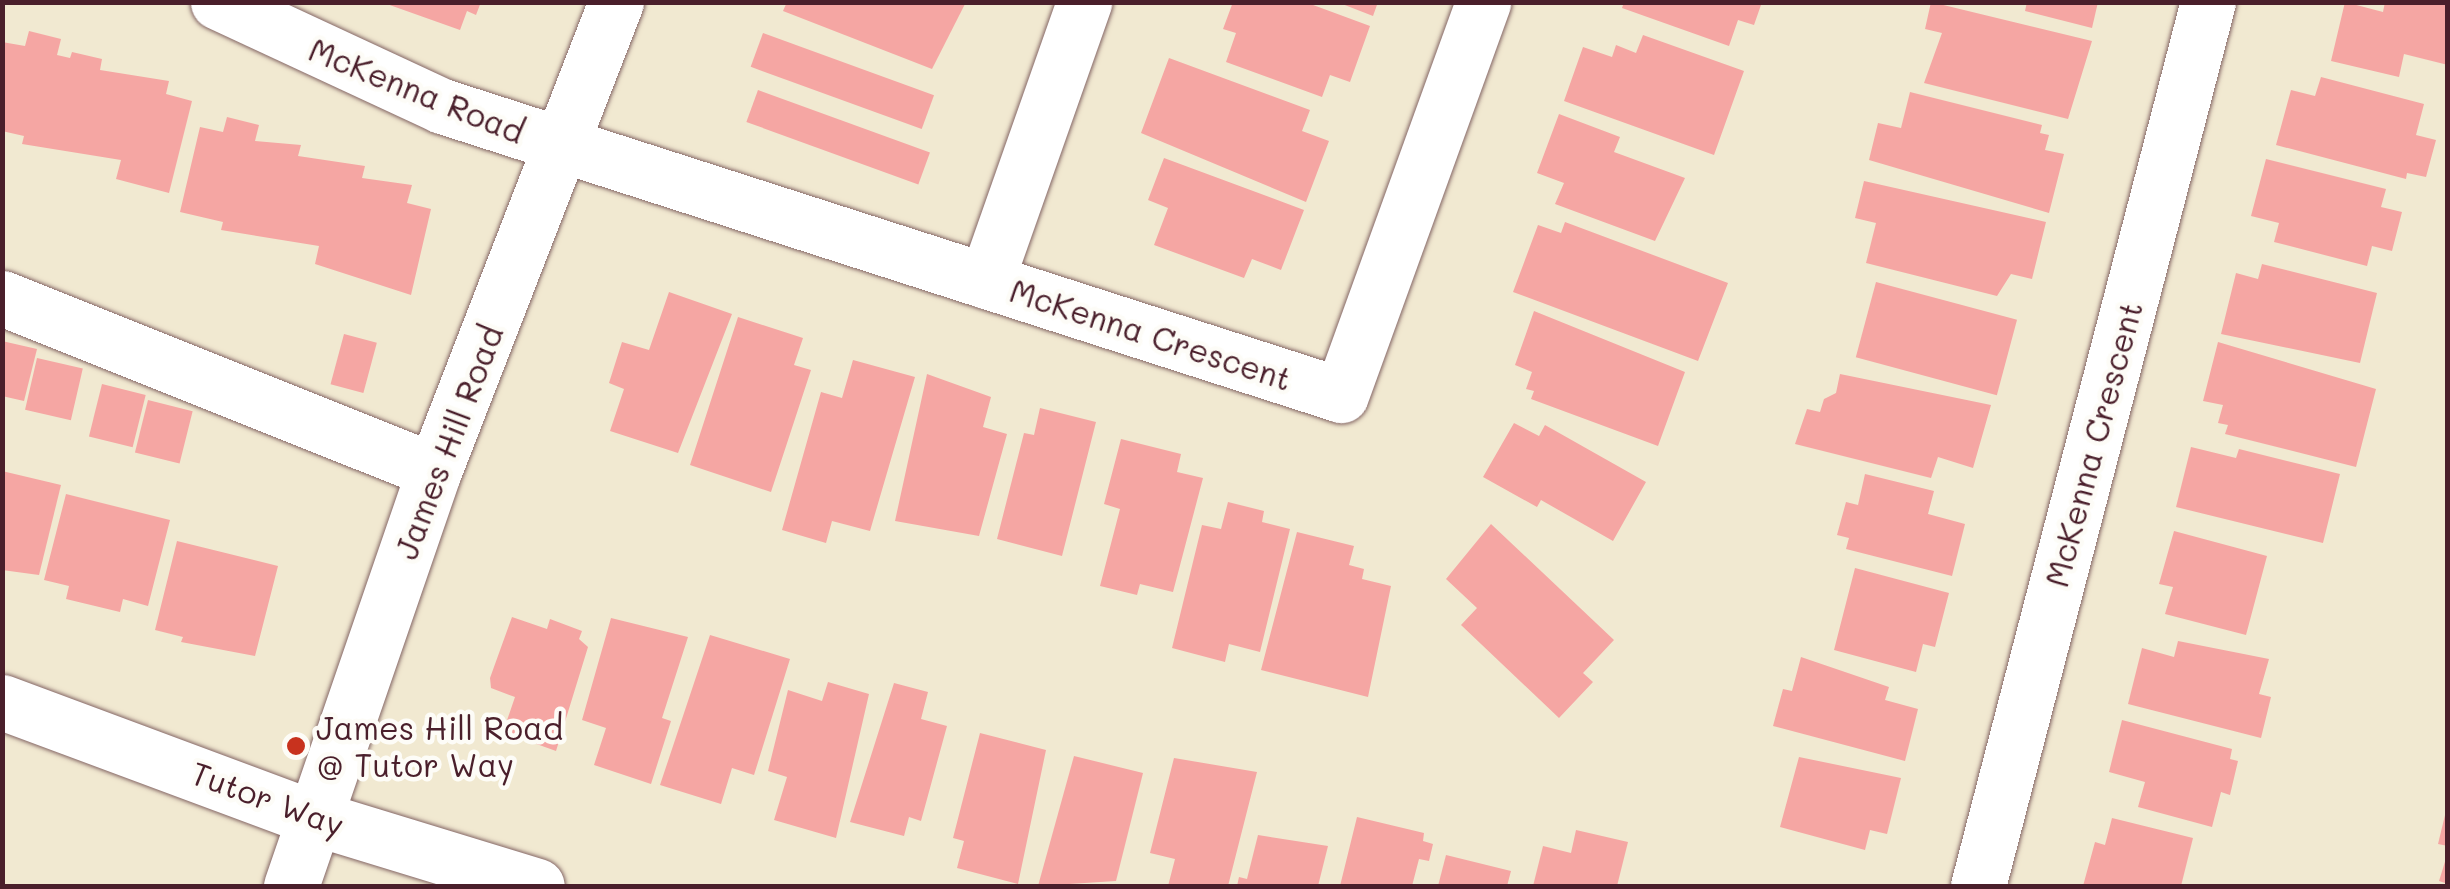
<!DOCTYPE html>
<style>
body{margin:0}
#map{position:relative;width:2450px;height:889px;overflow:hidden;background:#f1e9d1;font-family:Mali,sans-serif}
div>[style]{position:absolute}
.building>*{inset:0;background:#f5a6a3;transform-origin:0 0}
.roads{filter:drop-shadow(0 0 2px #846665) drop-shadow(0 0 2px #846665)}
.minor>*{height:55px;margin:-27.5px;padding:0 27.5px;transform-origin:27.5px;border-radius:27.5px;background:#fff}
.dots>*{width:28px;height:28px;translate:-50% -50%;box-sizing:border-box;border:5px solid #fdfcf7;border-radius:50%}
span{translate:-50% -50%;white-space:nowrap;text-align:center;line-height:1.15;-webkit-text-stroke:9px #fdfcf7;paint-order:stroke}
.street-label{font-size:32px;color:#4a1f2b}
.poi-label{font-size:32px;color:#4a1f2b}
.left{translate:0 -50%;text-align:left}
.frame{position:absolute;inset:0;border:5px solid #4a1f2b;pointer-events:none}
</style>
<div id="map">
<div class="building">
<i style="clip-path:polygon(481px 2px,476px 15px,467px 11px,460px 30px,384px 3px)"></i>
<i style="clip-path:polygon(787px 2px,966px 2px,932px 69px,783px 11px)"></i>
<i style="clip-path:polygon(1233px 2px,1305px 2px,1370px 26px,1350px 82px,1330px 75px,1322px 97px,1226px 62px,1236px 33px,1223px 29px)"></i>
<i style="clip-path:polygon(1337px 2px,1378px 2px,1373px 16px)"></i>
<i style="clip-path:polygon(1624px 2px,1762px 2px,1754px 25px,1738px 20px,1729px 46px,1622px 8px)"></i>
<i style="clip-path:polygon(1931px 2px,2092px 41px,2068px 119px,1924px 83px,1942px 33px,1925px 29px)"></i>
<i style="clip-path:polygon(2027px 2px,2098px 2px,2092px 28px,2025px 11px)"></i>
<i style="clip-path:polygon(2345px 2px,2383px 12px,2385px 2px,2448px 2px,2448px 65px,2404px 54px,2399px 77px,2331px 61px)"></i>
<i style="clip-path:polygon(29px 31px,61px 39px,57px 55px,70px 58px,72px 52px,102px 59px,100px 70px,169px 81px,166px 94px,192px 101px,169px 193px,116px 179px,121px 160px,22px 144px,24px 136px,2px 131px,2px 42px,25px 46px)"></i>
<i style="left:763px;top:33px;width:182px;height:36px;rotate:20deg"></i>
<i style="clip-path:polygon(1643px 35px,1744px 71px,1714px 155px,1564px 101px,1583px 47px,1612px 57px,1616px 45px,1636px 53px)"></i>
<i style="clip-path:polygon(1169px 58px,1310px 110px,1302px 131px,1329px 141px,1306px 202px,1141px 133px)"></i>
<i style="clip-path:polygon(2321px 77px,2424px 104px,2416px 135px,2436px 140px,2426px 177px,2407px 173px,2406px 179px,2276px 145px,2291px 90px,2315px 96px)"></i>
<i style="left:758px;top:90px;width:183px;height:34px;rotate:20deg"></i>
<i style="clip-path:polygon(1910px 92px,2042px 125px,2040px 133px,2049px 135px,2045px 150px,2064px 154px,2049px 213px,1869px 160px,1878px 123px,1901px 128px)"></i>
<i style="clip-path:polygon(1559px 114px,1620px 137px,1614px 152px,1685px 178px,1655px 241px,1555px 204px,1564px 183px,1537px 173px)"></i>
<i style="clip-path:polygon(227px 117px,259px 125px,255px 141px,301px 145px,298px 156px,365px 166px,362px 178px,412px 185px,407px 203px,431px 209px,411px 295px,315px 264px,319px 246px,221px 230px,223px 222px,180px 212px,200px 127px,223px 132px)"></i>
<i style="clip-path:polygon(1164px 158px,1304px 210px,1281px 270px,1252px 259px,1244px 278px,1154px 245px,1168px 208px,1148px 200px)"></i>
<i style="clip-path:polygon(2266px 159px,2386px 189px,2381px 207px,2402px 212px,2392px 251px,2372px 246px,2367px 266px,2274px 242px,2279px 223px,2251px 216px)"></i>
<i style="clip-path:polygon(1864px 181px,2046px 222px,2032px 279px,2011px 274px,1997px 296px,1866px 263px,1876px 223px,1855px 218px)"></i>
<i style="clip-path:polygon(1565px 222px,1728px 283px,1698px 361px,1513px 292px,1538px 225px,1561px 233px)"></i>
<i style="clip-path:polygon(2262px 264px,2377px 293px,2360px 363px,2221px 334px,2236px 273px,2258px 279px)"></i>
<i style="left:1876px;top:282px;width:146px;height:78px;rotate:15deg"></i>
<i style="clip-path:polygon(669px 292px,732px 314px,678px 453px,610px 431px,624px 389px,609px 383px,622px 342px,649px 350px)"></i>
<i style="clip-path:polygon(1534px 311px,1685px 372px,1658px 446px,1531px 399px,1534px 391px,1526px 389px,1532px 372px,1515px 365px)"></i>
<i style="clip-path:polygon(738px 317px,803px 338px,794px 365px,811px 370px,771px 492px,690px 465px)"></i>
<i style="left:344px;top:334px;width:34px;height:52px;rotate:15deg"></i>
<i style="clip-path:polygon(2px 341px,37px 349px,24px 401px,2px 396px)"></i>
<i style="clip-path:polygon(2218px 342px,2376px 389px,2356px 467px,2225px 434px,2228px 425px,2218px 423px,2223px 405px,2203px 401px)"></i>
<i style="left:37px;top:358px;width:47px;height:53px;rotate:13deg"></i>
<i style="clip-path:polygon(853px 360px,915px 377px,870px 531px,832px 521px,826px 543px,782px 530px,821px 392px,842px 398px)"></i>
<i style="clip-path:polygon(927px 374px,991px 397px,983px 427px,1007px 434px,979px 536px,895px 521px)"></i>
<i style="clip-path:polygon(1840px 374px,1991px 405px,1973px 468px,1938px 457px,1931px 478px,1795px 444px,1807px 409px,1820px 412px,1824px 399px,1836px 393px)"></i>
<i style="left:102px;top:384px;width:45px;height:54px;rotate:14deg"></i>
<i style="left:148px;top:400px;width:46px;height:54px;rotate:14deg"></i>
<i style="clip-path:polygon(1040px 408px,1096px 422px,1062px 556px,997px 539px,1024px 433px,1034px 435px)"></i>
<i style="clip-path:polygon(1514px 423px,1539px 436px,1545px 425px,1646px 482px,1613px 541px,1541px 500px,1537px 507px,1483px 477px)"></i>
<i style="clip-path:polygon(1121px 439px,1181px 454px,1177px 472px,1203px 478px,1173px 592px,1140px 584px,1137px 595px,1100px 586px,1120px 509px,1104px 504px)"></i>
<i style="clip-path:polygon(2191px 447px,2236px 458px,2239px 449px,2340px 474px,2323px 543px,2176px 507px)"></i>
<i style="clip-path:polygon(2px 471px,61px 485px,39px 575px,2px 570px)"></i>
<i style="clip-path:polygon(1865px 474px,1934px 491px,1928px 514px,1965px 524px,1952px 576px,1846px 549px,1849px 538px,1837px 535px,1846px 502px,1858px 505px)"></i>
<i style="clip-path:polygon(66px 494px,170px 520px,148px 606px,123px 599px,120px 612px,66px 599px,69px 586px,44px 580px)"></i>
<i style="clip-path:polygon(1228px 502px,1264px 511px,1262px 522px,1290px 529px,1260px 652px,1229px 644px,1225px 662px,1172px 648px,1202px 525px,1221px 529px)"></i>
<i style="clip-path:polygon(1491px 524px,1614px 640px,1583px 673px,1593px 682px,1559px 718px,1461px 625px,1477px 608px,1446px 579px)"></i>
<i style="clip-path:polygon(2174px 531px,2267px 556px,2246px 635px,2165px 614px,2173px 587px,2159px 584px)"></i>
<i style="clip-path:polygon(1297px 532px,1354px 546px,1349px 565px,1364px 569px,1362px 579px,1391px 586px,1368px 697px,1261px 670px)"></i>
<i style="clip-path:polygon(177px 541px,278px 566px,255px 656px,181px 642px,183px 637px,155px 630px)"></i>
<i style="clip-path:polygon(1855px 568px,1949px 593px,1935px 647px,1923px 644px,1916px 672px,1834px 650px)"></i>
<i style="clip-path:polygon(512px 617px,547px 629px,550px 619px,582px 631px,579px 639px,588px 647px,556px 751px,503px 732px,515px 697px,491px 688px,490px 678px)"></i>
<i style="clip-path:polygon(611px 618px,688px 637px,662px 718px,671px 721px,651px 784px,594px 765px,606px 728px,582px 720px)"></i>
<i style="clip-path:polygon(710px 635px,790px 659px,754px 775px,732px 768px,721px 804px,660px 785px)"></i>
<i style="clip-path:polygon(2178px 641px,2269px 659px,2259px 694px,2271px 697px,2261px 738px,2128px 704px,2142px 648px,2174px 657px)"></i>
<i style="clip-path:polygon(1801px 657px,1889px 687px,1885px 700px,1918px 709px,1905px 761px,1773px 726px,1783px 689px,1792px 691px)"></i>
<i style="clip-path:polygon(828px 682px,869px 694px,836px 838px,774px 820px,787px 777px,768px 771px,788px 690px,822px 701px)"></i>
<i style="clip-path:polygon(894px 683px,928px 692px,921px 719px,947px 726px,921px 821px,909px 817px,904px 836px,850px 822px)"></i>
<i style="clip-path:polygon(2122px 720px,2232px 749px,2230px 759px,2238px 761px,2230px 795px,2221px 792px,2212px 827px,2138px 807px,2145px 782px,2109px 772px)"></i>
<i style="clip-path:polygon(980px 733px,1046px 750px,1018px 884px,957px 868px,964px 841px,953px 838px)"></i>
<i style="clip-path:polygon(1074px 756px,1143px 773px,1116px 881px,1038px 886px)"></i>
<i style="clip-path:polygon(1799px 757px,1901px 778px,1887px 834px,1870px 830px,1865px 850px,1780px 827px)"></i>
<i style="clip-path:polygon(1174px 758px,1257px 772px,1228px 886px,1168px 886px,1175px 859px,1150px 853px)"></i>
<i style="clip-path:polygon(2446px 811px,2448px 811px,2448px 846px,2438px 844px)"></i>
<i style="clip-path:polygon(1357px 817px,1424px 833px,1423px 841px,1433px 844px,1429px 861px,1419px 859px,1412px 886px,1340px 886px)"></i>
<i style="clip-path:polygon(2112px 818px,2193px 838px,2181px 886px,2083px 886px,2095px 842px,2105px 845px)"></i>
<i style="clip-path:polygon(1576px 830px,1628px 842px,1617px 886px,1533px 886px,1543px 846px,1571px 853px)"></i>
<i style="clip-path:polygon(1258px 835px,1328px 846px,1318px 886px,1237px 886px,1239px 877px,1247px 879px)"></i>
<i style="clip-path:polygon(2448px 852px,2448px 884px,2439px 881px)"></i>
<i style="clip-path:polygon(1446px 855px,1511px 871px,1507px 886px,1438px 886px)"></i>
</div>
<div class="roads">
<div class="minor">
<i style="left:218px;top:2px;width:247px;rotate:24.9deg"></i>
<i style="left:442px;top:106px;width:944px;rotate:17.82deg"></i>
<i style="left:1341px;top:395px;width:418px;rotate:-70.1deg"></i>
<i style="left:986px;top:281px;width:296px;rotate:-70.6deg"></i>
<i style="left:2px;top:298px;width:465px;rotate:21.8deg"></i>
<i style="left:2px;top:702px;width:331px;rotate:20.4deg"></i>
<i style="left:312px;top:817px;width:235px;rotate:17deg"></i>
<i style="left:291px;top:886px;width:439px;rotate:-71deg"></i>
<i style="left:434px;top:471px;width:503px;rotate:-68.79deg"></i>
<i style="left:1978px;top:886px;width:913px;rotate:-75.42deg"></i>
</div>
</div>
<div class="dots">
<i style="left:296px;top:746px;background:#c8321e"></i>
</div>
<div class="street-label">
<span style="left:417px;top:90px;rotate:22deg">McKenna Road</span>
<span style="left:1151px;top:334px;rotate:18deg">McKenna Crescent</span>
<span style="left:448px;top:442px;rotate:-69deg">James Hill Road</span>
<span style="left:2093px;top:444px;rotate:-75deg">McKenna Crescent</span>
<span style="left:268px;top:798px;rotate:20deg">Tutor Way</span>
</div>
<div class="poi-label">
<span class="left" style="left:316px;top:746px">James Hill Road<br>@ Tutor Way</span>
</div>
<div class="frame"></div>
</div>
